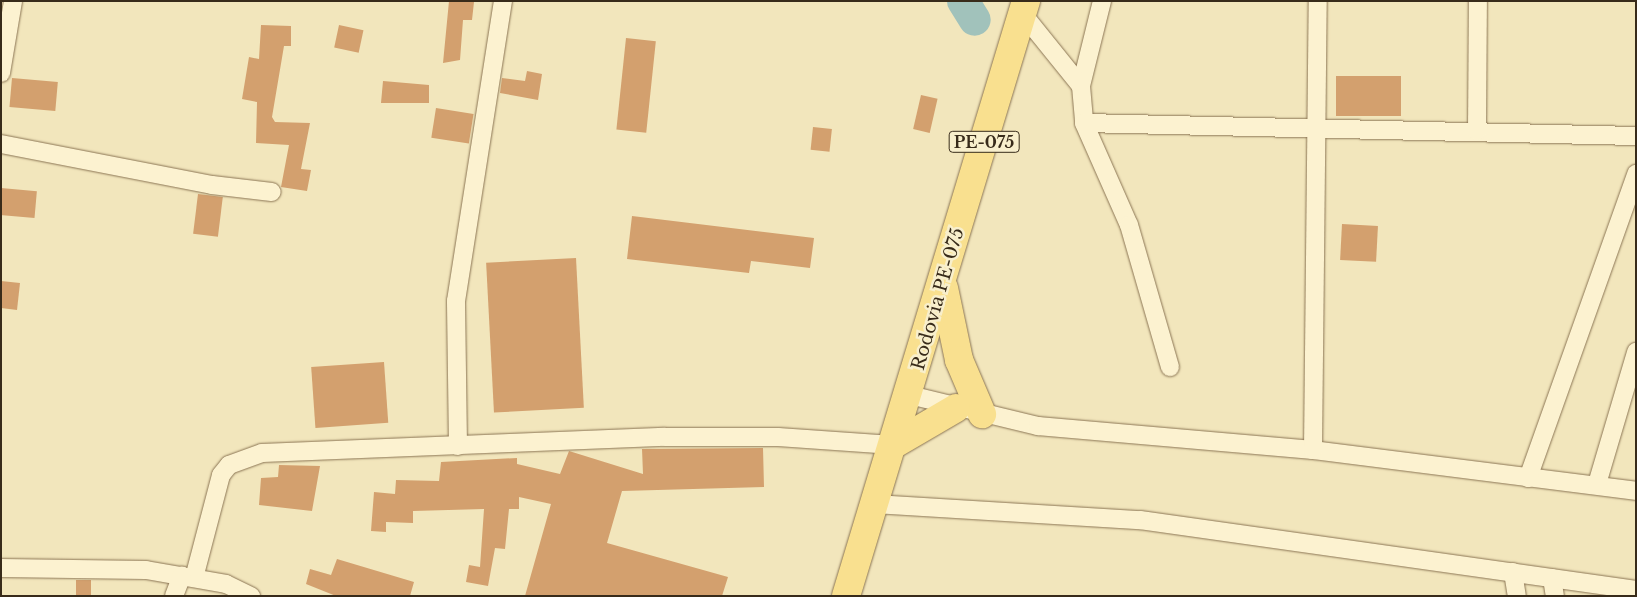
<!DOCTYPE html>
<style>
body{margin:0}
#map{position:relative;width:1637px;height:597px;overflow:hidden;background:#f2e6bc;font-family:"Libre Baskerville",serif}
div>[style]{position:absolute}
.river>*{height:32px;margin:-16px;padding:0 16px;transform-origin:16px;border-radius:16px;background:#a1c2bb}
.building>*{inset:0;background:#d3a06e;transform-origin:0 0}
.roads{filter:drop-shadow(0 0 1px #8b7554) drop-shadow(0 0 1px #8b7554)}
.minor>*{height:18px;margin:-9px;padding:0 9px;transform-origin:9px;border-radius:9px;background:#fcf2d0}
.primary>*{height:28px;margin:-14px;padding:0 14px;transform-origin:14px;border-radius:14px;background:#f9e08f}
span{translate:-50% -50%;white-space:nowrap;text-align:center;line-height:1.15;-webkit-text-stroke:5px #f8efcc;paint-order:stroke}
.shield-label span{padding:1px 4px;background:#f8efcc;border:1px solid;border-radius:4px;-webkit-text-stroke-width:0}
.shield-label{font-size:16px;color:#382b1a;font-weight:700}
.street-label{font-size:18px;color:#382b1a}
.frame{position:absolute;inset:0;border:2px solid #382b1a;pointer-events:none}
</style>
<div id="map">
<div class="river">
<i style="left:963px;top:1px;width:22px;rotate:58deg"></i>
</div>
<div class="building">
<i style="clip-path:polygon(449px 1px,474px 2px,472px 20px,463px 20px,460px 60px,443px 63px)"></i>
<i style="clip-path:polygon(261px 25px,291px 26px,291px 46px,284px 46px,272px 117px,275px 122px,310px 123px,301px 169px,311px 170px,307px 191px,281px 187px,289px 145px,256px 143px,257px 102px,242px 99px,249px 57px,259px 59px)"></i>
<i style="left:339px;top:25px;width:25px;height:23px;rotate:12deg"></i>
<i style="left:626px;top:38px;width:30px;height:92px;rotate:6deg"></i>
<i style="clip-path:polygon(527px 71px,542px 74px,538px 100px,500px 93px,502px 78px,525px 81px)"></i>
<i style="left:1336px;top:76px;width:65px;height:40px"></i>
<i style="left:12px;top:78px;width:46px;height:29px;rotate:5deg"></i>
<i style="clip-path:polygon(383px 81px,429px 85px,429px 103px,381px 103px)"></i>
<i style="left:921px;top:95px;width:17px;height:35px;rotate:13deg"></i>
<i style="left:436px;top:108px;width:38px;height:30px;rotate:9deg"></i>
<i style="left:813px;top:127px;width:19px;height:23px;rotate:6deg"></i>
<i style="left:1px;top:188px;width:36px;height:27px;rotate:5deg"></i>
<i style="left:198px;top:194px;width:25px;height:40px;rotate:7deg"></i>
<i style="clip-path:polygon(632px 216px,814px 238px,810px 268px,751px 261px,749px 273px,627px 259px)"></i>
<i style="left:1342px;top:224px;width:36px;height:36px;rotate:3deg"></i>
<i style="left:576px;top:258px;width:150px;height:90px;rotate:87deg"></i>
<i style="clip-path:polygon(1px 281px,20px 283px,17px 310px,1px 308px)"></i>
<i style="left:384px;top:362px;width:61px;height:73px;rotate:86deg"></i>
<i style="clip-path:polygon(763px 448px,764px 487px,622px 491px,607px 543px,728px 577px,722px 596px,525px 596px,551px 504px,519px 497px,519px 509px,509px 509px,505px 549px,495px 548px,488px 586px,466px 582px,469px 565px,480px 567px,484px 509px,413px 511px,413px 523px,386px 522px,386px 532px,371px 531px,374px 492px,395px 494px,396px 480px,439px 481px,441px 462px,517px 458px,517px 464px,560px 474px,569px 451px,643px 474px,642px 449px)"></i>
<i style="clip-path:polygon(279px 465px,320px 466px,312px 511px,259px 505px,261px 478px,278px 477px)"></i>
<i style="clip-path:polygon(337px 559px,414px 582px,410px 596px,336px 596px,306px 584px,310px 569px,331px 575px)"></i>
<i style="left:76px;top:580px;width:15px;height:16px"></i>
</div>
<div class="roads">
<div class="minor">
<i style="left:1102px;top:1px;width:88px;rotate:103.9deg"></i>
<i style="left:1081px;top:86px;width:37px;rotate:85deg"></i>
<i style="left:1084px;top:123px;width:111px;rotate:66.2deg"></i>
<i style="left:1129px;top:225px;width:148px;rotate:73.9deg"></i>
<i style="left:1022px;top:13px;width:94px;rotate:51.1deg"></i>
<i style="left:1px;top:73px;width:73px;rotate:-80.5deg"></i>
<i style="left:1084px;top:123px;width:552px;rotate:1.35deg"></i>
<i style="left:1477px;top:131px;width:130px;rotate:-89.6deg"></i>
<i style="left:1px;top:144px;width:215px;rotate:11deg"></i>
<i style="left:212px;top:185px;width:60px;rotate:6.7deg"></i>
<i style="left:910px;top:395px;width:132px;rotate:13.6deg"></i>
<i style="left:1038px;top:426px;width:276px;rotate:5deg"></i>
<i style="left:1313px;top:450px;width:326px;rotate:7.2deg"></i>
<i style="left:458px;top:446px;width:145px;rotate:-90.8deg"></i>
<i style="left:456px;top:301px;width:304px;rotate:-81.1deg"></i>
<i style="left:1313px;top:450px;width:449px;rotate:-89.4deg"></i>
<i style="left:1528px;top:478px;width:323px;rotate:-70.4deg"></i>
<i style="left:1597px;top:484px;width:138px;rotate:-73.5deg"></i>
<i style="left:875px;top:504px;width:265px;rotate:3.5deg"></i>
<i style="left:1140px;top:520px;width:501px;rotate:8.03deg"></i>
<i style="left:1px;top:568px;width:145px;rotate:0.8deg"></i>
<i style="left:146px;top:570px;width:81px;rotate:9.9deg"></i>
<i style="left:226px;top:584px;width:28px;rotate:26deg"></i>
<i style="left:1513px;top:572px;width:24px;rotate:81deg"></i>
<i style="left:194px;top:578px;width:106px;rotate:-75.3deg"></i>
<i style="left:221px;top:475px;width:13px;rotate:-51deg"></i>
<i style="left:229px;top:465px;width:35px;rotate:-20deg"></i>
<i style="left:262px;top:453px;width:403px;rotate:-2.3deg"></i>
<i style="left:665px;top:437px;width:113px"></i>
<i style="left:778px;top:437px;width:115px;rotate:4deg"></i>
<i style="left:1552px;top:578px;width:18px;rotate:81deg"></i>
<i style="left:174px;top:596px;width:22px;rotate:-69deg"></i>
</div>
<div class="primary">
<i style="left:944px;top:288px;width:74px;rotate:78.2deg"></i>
<i style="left:959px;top:360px;width:59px;rotate:66.9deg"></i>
<i style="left:893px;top:445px;width:73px;rotate:-30.4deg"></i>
<i style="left:846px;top:596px;width:622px;rotate:-73.17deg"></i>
</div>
</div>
<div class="shield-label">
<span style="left:984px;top:142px">PE-075</span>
</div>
<div class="street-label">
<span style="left:938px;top:299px;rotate:-74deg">Rodovia PE-075</span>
</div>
<div class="frame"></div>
</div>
